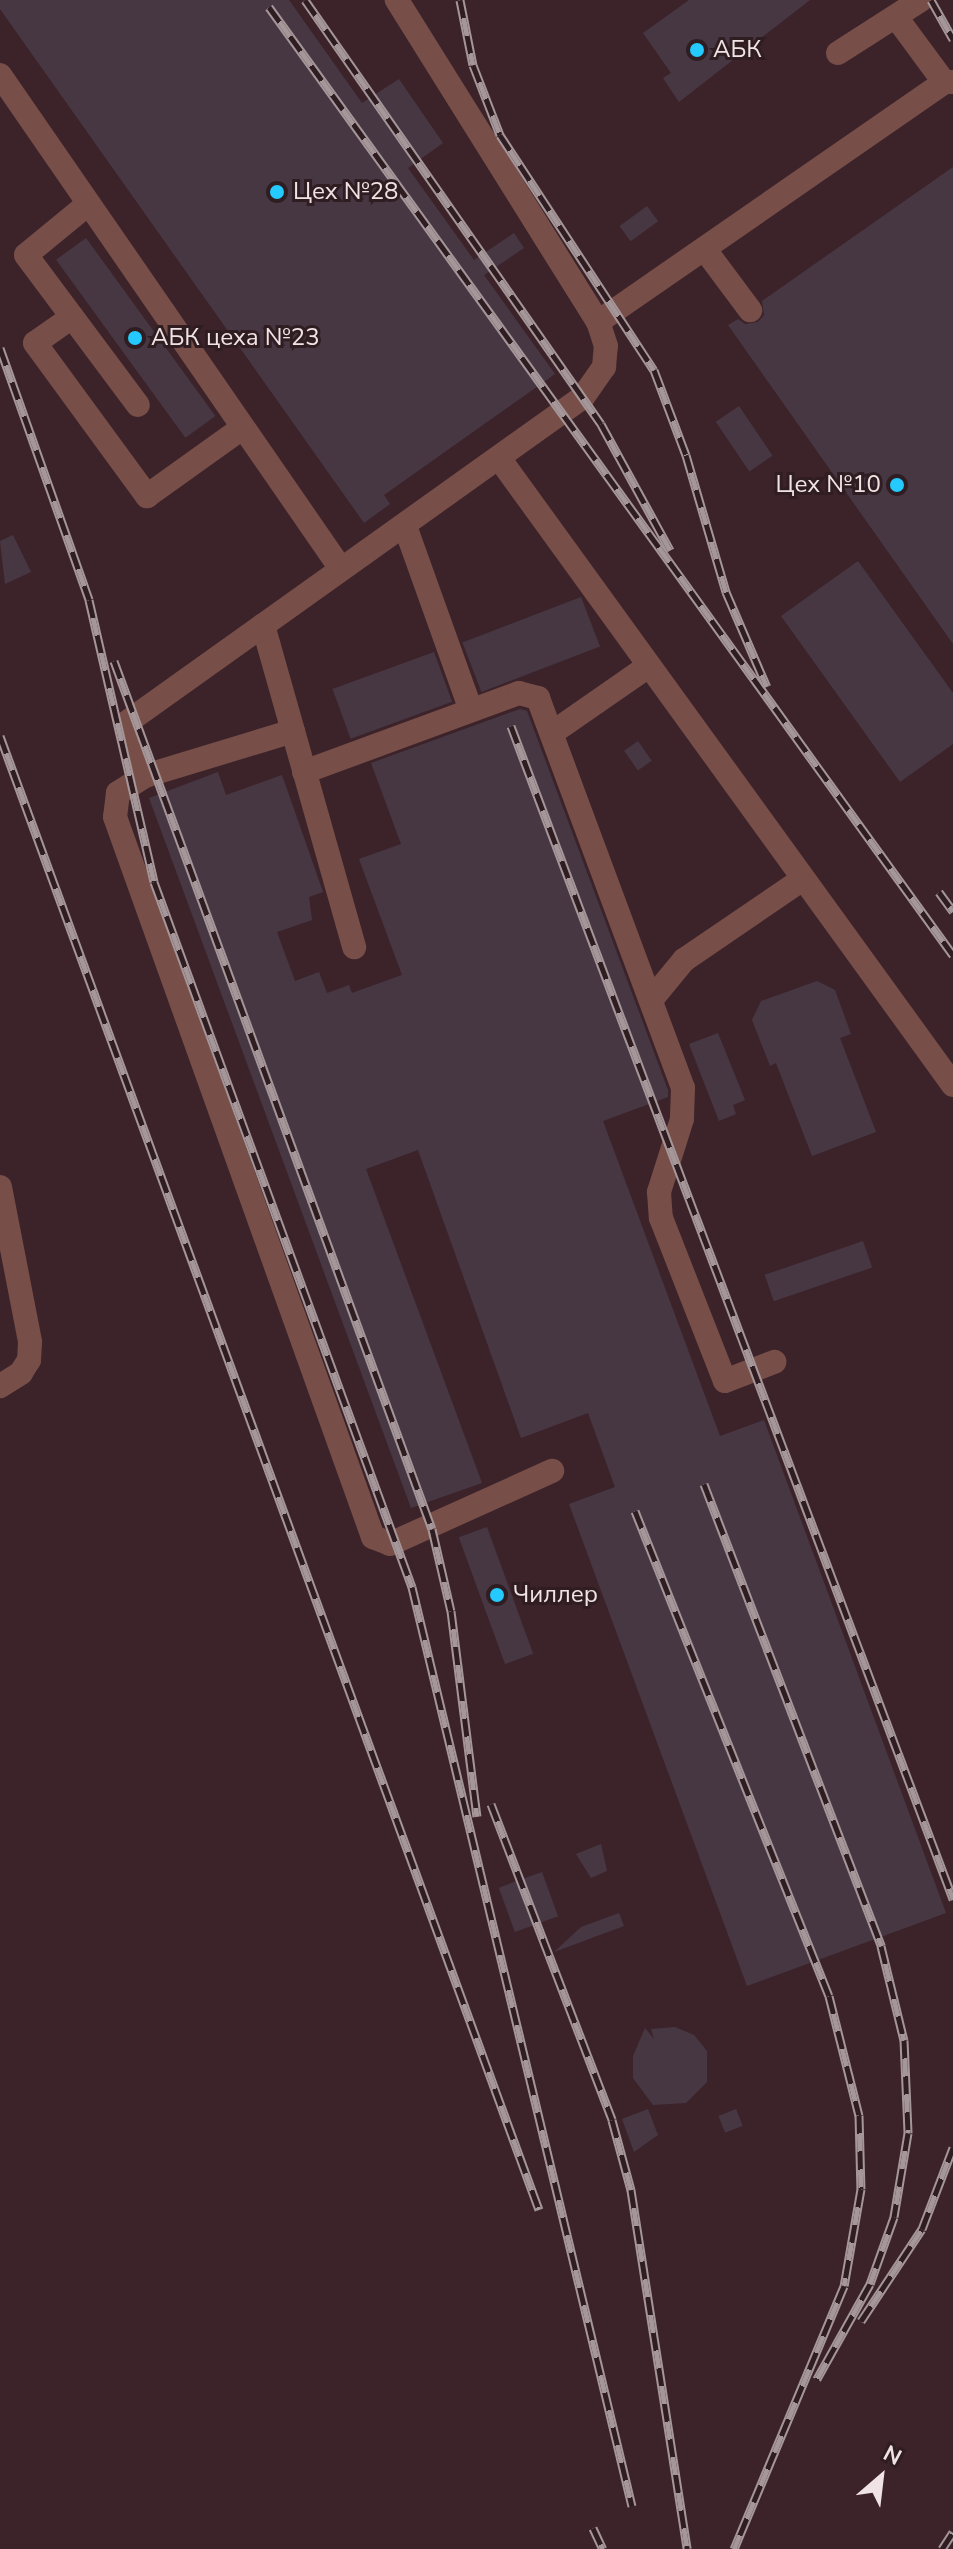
<!DOCTYPE html>
<meta charset="utf-8">
<style>
body{margin:0}
#map{position:relative;width:953px;height:2549px;overflow:hidden;background:#2f1d22;font-family:"Nunito Sans",sans-serif}
div>[style]{position:absolute}
.built>*{inset:0;background:#3c232a;transform-origin:0 0}
.building>*{inset:0;background:#473743;transform-origin:0 0}
.minor>*{height:24px;margin:-12px;padding:0 12px;transform-origin:12px;border-radius:12px;background:#774e48}
.rail>*{height:9px;margin-top:-4.5px;transform-origin:0;background:repeating-linear-gradient(90deg,#2f1d22 0 18px,#a49699 0 36px);box-sizing:border-box;border-block:2px solid #a49699}
.dots>*{width:22px;height:22px;translate:-50% -50%;box-sizing:border-box;border:4px solid #2f1d22;border-radius:50%}
span{translate:-50% -50%;white-space:nowrap;text-align:center;line-height:1.15;-webkit-text-stroke:6px #2f1d22;paint-order:stroke}
.poi-label{font-size:24px;color:#f0e3e6}
.left{translate:0 -50%;text-align:left}
.right{translate:-100% -50%;text-align:right}
.north{position:absolute;left:841px;top:2437px;width:80px;height:80px;-webkit-text-stroke:6px #2f1d22;paint-order:stroke;rotate:28deg;font-size:22px;font-weight:700;line-height:32px;text-align:center;color:#f0e3e6}
.north::after{content:'';display:block;margin:auto;width:28px;height:36px;background:#f0e3e6;clip-path:polygon(50% 0,100% 100%,50% 72%,0 100%)}
</style>
<div id="map">
<div class="built">
<i style="left:0;top:0;width:953px;height:2549px"></i>
</div>
<div class="building">
<i style="clip-path:polygon(0 0,289px 0,362px 103px,399px 79px,443px 143px,408px 168px,474px 260px,514px 233px,524px 248px,484px 275px,555px 374px,384px 495px,390px 504px,364px 523px,0 9px)"></i>
<i style="clip-path:polygon(689px 0,810px 0,679px 102px,663px 78px,671px 73px,643px 33px)"></i>
<i style="clip-path:polygon(953px 167px,953px 644px,728px 325px,738px 319px,745px 324px,758px 322px,764px 315px,762px 301px)"></i>
<i style="left:647px;top:206px;width:19px;height:34px;rotate:54deg"></i>
<i style="left:86px;top:238px;width:220px;height:37px;rotate:54deg"></i>
<i style="left:739px;top:406px;width:60px;height:28px;rotate:56deg"></i>
<i style="clip-path:polygon(13px 535px,31px 572px,5px 584px,0 541px)"></i>
<i style="clip-path:polygon(858px 561px,953px 693px,953px 744px,900px 782px,781px 616px)"></i>
<i style="left:581px;top:597px;width:53px;height:127px;rotate:69deg"></i>
<i style="left:434px;top:652px;width:53px;height:108px;rotate:70deg"></i>
<i style="clip-path:polygon(520px 709px,527px 711px,668px 1090px,668px 1097px,603px 1121px,720px 1436px,764px 1420px,946px 1913px,747px 1986px,569px 1504px,615px 1487px,588px 1413px,521px 1438px,418px 1150px,366px 1169px,482px 1483px,411px 1508px,149px 798px,218px 772px,226px 795px,282px 775px,323px 892px,309px 897px,312px 920px,277px 932px,295px 981px,319px 972px,327px 993px,349px 985px,352px 993px,402px 975px,359px 859px,401px 844px,371px 763px)"></i>
<i style="left:638px;top:741px;width:24px;height:17px;rotate:55deg"></i>
<i style="clip-path:polygon(817px 981px,835px 990px,851px 1034px,840px 1038px,876px 1132px,812px 1156px,776px 1063px,770px 1066px,752px 1020px,761px 1001px)"></i>
<i style="clip-path:polygon(718px 1033px,745px 1100px,733px 1105px,736px 1114px,719px 1121px,689px 1044px)"></i>
<i style="left:863px;top:1241px;width:28px;height:104px;rotate:71deg"></i>
<i style="left:487px;top:1527px;width:135px;height:30px;rotate:70deg"></i>
<i style="clip-path:polygon(601px 1844px,607px 1871px,591px 1878px,576px 1854px)"></i>
<i style="left:542px;top:1872px;width:47px;height:46px;rotate:70deg"></i>
<i style="clip-path:polygon(619px 1913px,624px 1926px,554px 1952px,581px 1927px)"></i>
<i style="clip-path:polygon(675px 2027px,694px 2035px,707px 2051px,707px 2082px,686px 2103px,653px 2105px,633px 2078px,633px 2056px,645px 2028px,654px 2039px,651px 2029px)"></i>
<i style="clip-path:polygon(648px 2109px,658px 2135px,634px 2152px,622px 2119px)"></i>
<i style="left:736px;top:2109px;width:18px;height:19px;rotate:68deg"></i>
</div>
<div class="minor">
<i style="left:896px;top:17px;width:81px;rotate:53.6deg"></i>
<i style="left:944px;top:82px;width:9px"></i>
<i style="left:838px;top:53px;width:98px;rotate:-32.6deg"></i>
<i style="left:0;top:75px;width:600px;rotate:55.38deg"></i>
<i style="left:88px;top:204px;width:80px;rotate:140.6deg"></i>
<i style="left:26px;top:255px;width:187px;rotate:53.3deg"></i>
<i style="left:706px;top:251px;width:74px;rotate:53.3deg"></i>
<i style="left:72px;top:317px;width:45px;rotate:144.9deg"></i>
<i style="left:35px;top:343px;width:190px;rotate:53.8deg"></i>
<i style="left:147px;top:496px;width:117px;rotate:-35.6deg"></i>
<i style="left:598px;top:322px;width:421px;rotate:-34.7deg"></i>
<i style="left:499px;top:458px;width:774px;rotate:54.09deg"></i>
<i style="left:405px;top:526px;width:195px;rotate:70.3deg"></i>
<i style="left:263px;top:625px;width:335px;rotate:74.2deg"></i>
<i style="left:293px;top:731px;width:155px;rotate:163.1deg"></i>
<i style="left:145px;top:776px;width:32px;rotate:148deg"></i>
<i style="left:118px;top:793px;width:24px;rotate:97deg"></i>
<i style="left:115px;top:817px;width:765px;rotate:70.29deg"></i>
<i style="left:373px;top:1537px;width:18px;rotate:22deg"></i>
<i style="left:390px;top:1544px;width:178px;rotate:-24.3deg"></i>
<i style="left:552px;top:733px;width:116px;rotate:-34.8deg"></i>
<i style="left:304px;top:772px;width:229px;rotate:-20.2deg"></i>
<i style="left:519px;top:693px;width:20px;rotate:15deg"></i>
<i style="left:538px;top:698px;width:416px;rotate:69.6deg"></i>
<i style="left:683px;top:1088px;width:31px;rotate:92deg"></i>
<i style="left:682px;top:1119px;width:77px;rotate:107.5deg"></i>
<i style="left:659px;top:1192px;width:26px;rotate:86deg"></i>
<i style="left:661px;top:1218px;width:175px;rotate:68.6deg"></i>
<i style="left:725px;top:1381px;width:53px;rotate:-21.2deg"></i>
<i style="left:145px;top:776px;width:56px;rotate:-109.7deg"></i>
<i style="left:126px;top:723px;width:561px;rotate:-35.5deg"></i>
<i style="left:583px;top:397px;width:37px;rotate:-55deg"></i>
<i style="left:604px;top:367px;width:21px;rotate:-85deg"></i>
<i style="left:606px;top:346px;width:25px;rotate:-108deg"></i>
<i style="left:598px;top:322px;width:380px;rotate:-122deg"></i>
<i style="left:651px;top:1000px;width:52px;rotate:-50.5deg"></i>
<i style="left:684px;top:960px;width:140px;rotate:-34.3deg"></i>
<i style="left:0;top:1187px;width:158px;rotate:79deg"></i>
<i style="left:30px;top:1342px;width:18px;rotate:93deg"></i>
<i style="left:29px;top:1360px;width:15px;rotate:122deg"></i>
<i style="left:21px;top:1373px;width:25px;rotate:148deg"></i>
</div>
<div class="rail">
<i style="left:305px;top:0;width:517px;rotate:55.08deg"></i>
<i style="left:601px;top:424px;width:144px;rotate:61.3deg"></i>
<i style="left:460px;top:0;width:66px;rotate:78.7deg"></i>
<i style="left:473px;top:65px;width:75px;rotate:68.9deg"></i>
<i style="left:500px;top:135px;width:281px;rotate:56.8deg"></i>
<i style="left:654px;top:370px;width:91px;rotate:69.4deg"></i>
<i style="left:686px;top:455px;width:143px;rotate:73.7deg"></i>
<i style="left:726px;top:592px;width:103px;rotate:66.7deg"></i>
<i style="left:931px;top:0;width:45px;rotate:60.6deg"></i>
<i style="left:269px;top:7px;width:1169px;rotate:54.19deg"></i>
<i style="left:0;top:348px;width:267px;rotate:70.5deg"></i>
<i style="left:89px;top:600px;width:289px;rotate:77deg"></i>
<i style="left:154px;top:882px;width:751px;rotate:69.9deg"></i>
<i style="left:412px;top:1587px;width:945px;rotate:76.54deg"></i>
<i style="left:114px;top:661px;width:924px;rotate:69.88deg"></i>
<i style="left:432px;top:1529px;width:84px;rotate:77deg"></i>
<i style="left:451px;top:1611px;width:207px;rotate:82.8deg"></i>
<i style="left:511px;top:726px;width:1254px;rotate:69.35deg"></i>
<i style="left:0;top:736px;width:1569px;rotate:69.91deg"></i>
<i style="left:939px;top:892px;width:24px;rotate:54deg"></i>
<i style="left:704px;top:1484px;width:495px;rotate:69deg"></i>
<i style="left:881px;top:1946px;width:97px;rotate:76.3deg"></i>
<i style="left:904px;top:2040px;width:93px;rotate:87.5deg"></i>
<i style="left:908px;top:2133px;width:85px;rotate:99.5deg"></i>
<i style="left:894px;top:2217px;width:71px;rotate:109.7deg"></i>
<i style="left:870px;top:2284px;width:109px;rotate:119.2deg"></i>
<i style="left:635px;top:1511px;width:522px;rotate:68.2deg"></i>
<i style="left:829px;top:1996px;width:123px;rotate:75.9deg"></i>
<i style="left:859px;top:2115px;width:74px;rotate:88.5deg"></i>
<i style="left:861px;top:2189px;width:98px;rotate:99.9deg"></i>
<i style="left:844px;top:2286px;width:285px;rotate:112.7deg"></i>
<i style="left:491px;top:1804px;width:338px;rotate:69deg"></i>
<i style="left:612px;top:2120px;width:73px;rotate:74.8deg"></i>
<i style="left:631px;top:2190px;width:363px;rotate:81.1deg"></i>
<i style="left:861px;top:2321px;width:110px;rotate:-56.5deg"></i>
<i style="left:922px;top:2229px;width:87px;rotate:-69.1deg"></i>
<i style="left:593px;top:2528px;width:23px;rotate:65deg"></i>
<i style="left:942px;top:2549px;width:20px;rotate:-57deg"></i>
</div>
<div class="dots">
<i style="left:697px;top:50px;background:#24c9fe"></i>
<i style="left:277px;top:192px;background:#24c9fe"></i>
<i style="left:135px;top:338px;background:#24c9fe"></i>
<i style="left:897px;top:485px;background:#24c9fe"></i>
<i style="left:497px;top:1595px;background:#24c9fe"></i>
</div>
<div class="poi-label">
<span class="left" style="left:713px;top:50px">АБК</span>
<span class="left" style="left:293px;top:192px">Цех №28</span>
<span class="left" style="left:151px;top:338px">АБК цеха №23</span>
<span class="right" style="left:881px;top:485px">Цех №10</span>
<span class="left" style="left:513px;top:1595px">Чиллер</span>
</div>
<div class="north">N</div>
</div>
